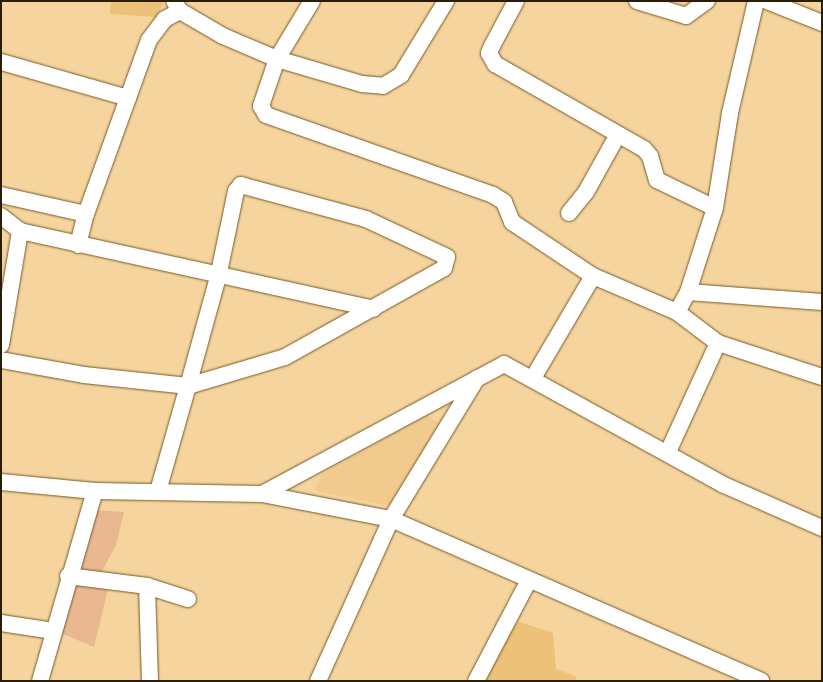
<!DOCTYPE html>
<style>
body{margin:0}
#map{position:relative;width:823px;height:682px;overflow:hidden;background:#f5d49e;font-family:Rubik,sans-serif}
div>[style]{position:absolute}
.built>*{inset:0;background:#f0cb8d}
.green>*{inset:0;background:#edc177}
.building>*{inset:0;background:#eab890}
.roads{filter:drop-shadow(0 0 1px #765925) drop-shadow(0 0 1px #765925)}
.street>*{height:16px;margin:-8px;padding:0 8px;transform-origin:8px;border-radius:8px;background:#fff}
span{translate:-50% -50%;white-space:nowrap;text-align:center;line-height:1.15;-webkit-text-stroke:3.5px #f5d49e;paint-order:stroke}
.frame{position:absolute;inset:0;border:2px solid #291d07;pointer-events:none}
</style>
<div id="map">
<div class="built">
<i style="clip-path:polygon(425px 414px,441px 424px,390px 506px,315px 491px,321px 475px)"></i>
</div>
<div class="green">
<i style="clip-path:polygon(111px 1px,164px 1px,157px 17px,110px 14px)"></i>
<i style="clip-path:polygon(516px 621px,553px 633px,556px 669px,575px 676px,577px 681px,484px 681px)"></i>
</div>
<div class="building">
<i style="clip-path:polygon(93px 510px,124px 512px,116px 545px,101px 573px,74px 571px,90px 542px,85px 542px)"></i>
<i style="clip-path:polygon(68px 583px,108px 589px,94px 647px,56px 631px)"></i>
</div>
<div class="roads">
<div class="street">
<i style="left:174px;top:1px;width:12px;rotate:59deg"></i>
<i style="left:180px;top:11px;width:50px;rotate:30.2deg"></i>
<i style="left:223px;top:36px;width:59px;rotate:23.1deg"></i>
<i style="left:277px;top:59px;width:89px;rotate:16.4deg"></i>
<i style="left:362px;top:84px;width:21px;rotate:5deg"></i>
<i style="left:383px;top:86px;width:21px;rotate:-31deg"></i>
<i style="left:401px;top:75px;width:87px;rotate:-58.7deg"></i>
<i style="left:312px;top:1px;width:68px;rotate:121.1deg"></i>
<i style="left:277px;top:59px;width:50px;rotate:108.8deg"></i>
<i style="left:261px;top:106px;width:10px;rotate:61deg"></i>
<i style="left:266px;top:115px;width:241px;rotate:19.4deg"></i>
<i style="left:493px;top:195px;width:13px;rotate:32deg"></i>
<i style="left:504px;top:202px;width:22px;rotate:68deg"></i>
<i style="left:512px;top:222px;width:97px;rotate:33.7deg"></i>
<i style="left:593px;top:276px;width:91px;rotate:23.2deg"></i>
<i style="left:677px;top:312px;width:51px;rotate:37.1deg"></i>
<i style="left:718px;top:343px;width:109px;rotate:18.1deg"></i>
<i style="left:516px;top:1px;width:51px;rotate:118.1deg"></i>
<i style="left:492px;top:46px;width:8px;rotate:113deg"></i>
<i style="left:489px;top:53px;width:13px;rotate:61deg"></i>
<i style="left:495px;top:64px;width:172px;rotate:29.7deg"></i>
<i style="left:644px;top:149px;width:9px;rotate:49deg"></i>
<i style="left:650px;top:156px;width:25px;rotate:74deg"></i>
<i style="left:657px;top:180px;width:64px;rotate:25.8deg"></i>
<i style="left:637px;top:1px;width:51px;rotate:17deg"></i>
<i style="left:686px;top:16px;width:26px;rotate:-36deg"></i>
<i style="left:767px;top:1px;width:59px;rotate:21.8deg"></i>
<i style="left:1px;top:62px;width:132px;rotate:15.8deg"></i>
<i style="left:1px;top:195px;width:87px;rotate:12.6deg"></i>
<i style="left:86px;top:214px;width:185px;rotate:-70.1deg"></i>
<i style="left:149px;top:40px;width:26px;rotate:-53deg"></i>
<i style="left:165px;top:19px;width:17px;rotate:-28deg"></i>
<i style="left:569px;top:213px;width:27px;rotate:-51deg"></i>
<i style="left:586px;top:192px;width:64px;rotate:-61deg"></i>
<i style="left:1px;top:216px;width:24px;rotate:38deg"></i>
<i style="left:20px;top:231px;width:362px;rotate:12.4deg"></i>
<i style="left:78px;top:245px;width:32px;rotate:-76deg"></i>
<i style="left:688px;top:292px;width:134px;rotate:4.3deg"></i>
<i style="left:677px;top:312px;width:23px;rotate:-61deg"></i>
<i style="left:688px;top:292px;width:88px;rotate:-72.2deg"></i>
<i style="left:715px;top:208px;width:96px;rotate:-81deg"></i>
<i style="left:730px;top:113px;width:115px;rotate:-76.9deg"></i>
<i style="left:1px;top:345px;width:116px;rotate:-80.5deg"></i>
<i style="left:1px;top:360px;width:84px;rotate:10.2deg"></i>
<i style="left:84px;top:375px;width:105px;rotate:6deg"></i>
<i style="left:188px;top:386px;width:101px;rotate:-16.6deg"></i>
<i style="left:285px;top:357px;width:182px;rotate:-29.2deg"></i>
<i style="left:444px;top:268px;width:11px;rotate:-75deg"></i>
<i style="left:447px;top:257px;width:89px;rotate:-154.9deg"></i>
<i style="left:366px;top:219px;width:130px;rotate:-164.8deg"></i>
<i style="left:241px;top:185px;width:8px;rotate:130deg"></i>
<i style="left:236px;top:191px;width:88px;rotate:101.8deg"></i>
<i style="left:218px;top:277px;width:113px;rotate:105.4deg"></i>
<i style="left:188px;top:386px;width:109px;rotate:105.9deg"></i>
<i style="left:533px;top:378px;width:118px;rotate:-59.5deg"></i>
<i style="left:668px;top:452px;width:120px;rotate:-65.4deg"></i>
<i style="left:1px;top:482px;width:94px;rotate:5.5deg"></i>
<i style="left:95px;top:491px;width:167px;rotate:1deg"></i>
<i style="left:262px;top:494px;width:131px;rotate:11deg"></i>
<i style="left:391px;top:519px;width:404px;rotate:23.6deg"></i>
<i style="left:262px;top:494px;width:275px;rotate:-28.2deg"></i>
<i style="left:504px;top:364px;width:251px;rotate:28.8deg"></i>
<i style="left:724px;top:485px;width:107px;rotate:23.7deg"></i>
<i style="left:68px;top:576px;width:80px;rotate:7.2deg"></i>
<i style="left:147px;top:586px;width:43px;rotate:17.6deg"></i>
<i style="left:147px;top:586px;width:95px;rotate:88.2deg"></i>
<i style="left:1px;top:623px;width:53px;rotate:8.7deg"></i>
<i style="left:40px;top:681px;width:198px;rotate:-73.9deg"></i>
<i style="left:318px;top:681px;width:178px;rotate:-65.7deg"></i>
<i style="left:391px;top:519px;width:165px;rotate:-58.6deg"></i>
<i style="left:476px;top:681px;width:114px;rotate:-62.3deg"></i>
</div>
</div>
<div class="frame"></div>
</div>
